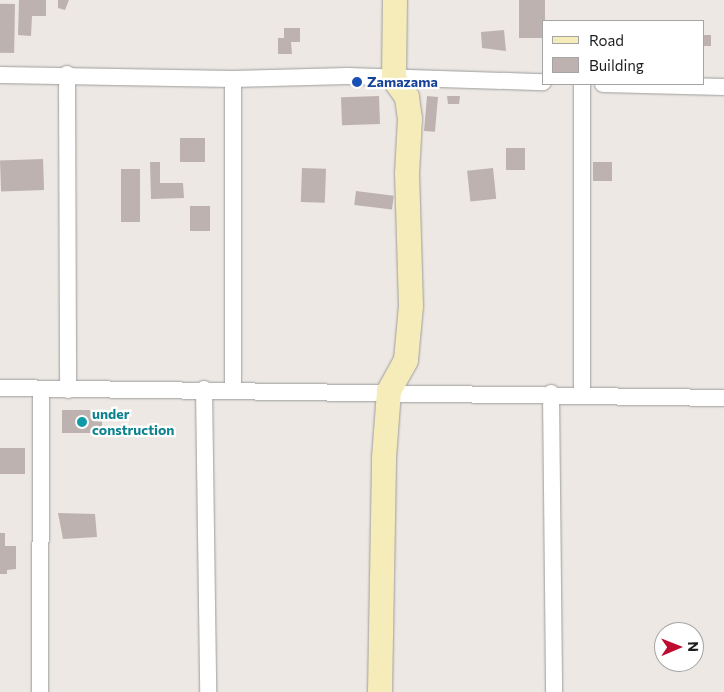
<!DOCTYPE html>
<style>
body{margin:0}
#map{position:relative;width:724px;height:692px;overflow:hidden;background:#ede8e3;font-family:Commissioner,sans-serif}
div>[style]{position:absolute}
.building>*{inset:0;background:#bdb2af;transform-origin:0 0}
.roads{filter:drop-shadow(0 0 1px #9d9d9d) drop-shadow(0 0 1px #9d9d9d)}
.street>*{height:16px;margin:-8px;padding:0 8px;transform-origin:8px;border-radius:8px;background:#fff}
.secondary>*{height:24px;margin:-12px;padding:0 12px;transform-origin:12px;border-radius:12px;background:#f5ecb9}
.dots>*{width:14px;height:14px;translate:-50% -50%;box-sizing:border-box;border:2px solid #fff;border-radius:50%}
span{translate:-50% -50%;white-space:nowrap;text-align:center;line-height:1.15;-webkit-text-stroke:4.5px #fff;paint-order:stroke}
.transit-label{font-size:14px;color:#164399;font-weight:700}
.left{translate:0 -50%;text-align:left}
.culture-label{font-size:14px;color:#0d838f;font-weight:700}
.legend{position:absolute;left:542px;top:20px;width:162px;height:65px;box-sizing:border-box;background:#fff;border:1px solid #a4a4a4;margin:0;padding:6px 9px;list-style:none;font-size:15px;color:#1c1c1c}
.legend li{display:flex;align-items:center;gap:10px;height:25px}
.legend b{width:25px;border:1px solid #a4a4a4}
.north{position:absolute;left:654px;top:622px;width:50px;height:50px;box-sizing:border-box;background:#fff;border:1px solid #a4a4a4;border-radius:50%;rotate:89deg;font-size:14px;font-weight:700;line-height:20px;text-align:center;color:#1c1c1c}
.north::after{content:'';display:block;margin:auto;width:18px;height:22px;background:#be0b30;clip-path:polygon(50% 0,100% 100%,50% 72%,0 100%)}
</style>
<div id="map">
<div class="building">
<i style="clip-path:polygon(19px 0,46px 0,46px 16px,32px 16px,31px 36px,18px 35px)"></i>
<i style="clip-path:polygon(58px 0,69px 0,65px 10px,58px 8px)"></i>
<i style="left:519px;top:0;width:26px;height:38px"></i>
<i style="left:15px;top:4px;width:49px;height:15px;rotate:91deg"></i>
<i style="clip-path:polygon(284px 28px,300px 28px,300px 42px,291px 42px,292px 54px,278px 54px,278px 38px,284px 38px)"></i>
<i style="clip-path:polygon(504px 30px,506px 51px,482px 48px,481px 32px)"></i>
<i style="left:703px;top:35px;width:8px;height:11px"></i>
<i style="left:379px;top:96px;width:28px;height:38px;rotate:88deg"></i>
<i style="clip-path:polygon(447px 96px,460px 96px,459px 104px,448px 104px)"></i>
<i style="left:438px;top:97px;width:35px;height:11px;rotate:95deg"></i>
<i style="left:205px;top:138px;width:24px;height:25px;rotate:90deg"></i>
<i style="left:506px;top:148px;width:19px;height:22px"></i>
<i style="left:43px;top:159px;width:31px;height:43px;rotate:88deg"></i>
<i style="clip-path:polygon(150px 162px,160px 162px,160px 183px,183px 183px,184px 198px,151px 199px)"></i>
<i style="left:593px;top:162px;width:19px;height:19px"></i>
<i style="left:302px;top:168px;width:24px;height:34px;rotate:2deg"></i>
<i style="left:493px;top:168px;width:31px;height:26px;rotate:84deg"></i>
<i style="left:121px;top:169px;width:19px;height:53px"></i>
<i style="left:356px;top:191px;width:38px;height:14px;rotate:7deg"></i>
<i style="left:190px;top:206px;width:20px;height:25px"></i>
<i style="left:62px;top:410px;width:40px;height:23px"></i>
<i style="left:0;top:448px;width:25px;height:26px"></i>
<i style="clip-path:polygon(58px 513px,95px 514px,97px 537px,63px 539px)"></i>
<i style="clip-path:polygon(0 533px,5px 533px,5px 546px,16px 546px,16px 569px,7px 570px,7px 574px,0 574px)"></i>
</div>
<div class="roads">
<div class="street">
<i style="left:67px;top:74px;width:316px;rotate:89.8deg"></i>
<i style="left:0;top:75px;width:233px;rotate:1deg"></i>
<i style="left:233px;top:79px;width:114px;rotate:-1.5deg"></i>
<i style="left:347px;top:76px;width:196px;rotate:1.8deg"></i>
<i style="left:233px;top:79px;width:310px;rotate:90deg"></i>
<i style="left:582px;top:84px;width:309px;rotate:90deg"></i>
<i style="left:603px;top:84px;width:121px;rotate:1.4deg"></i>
<i style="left:0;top:388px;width:724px;rotate:0.79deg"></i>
<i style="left:204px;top:389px;width:303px;rotate:89.2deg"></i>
<i style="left:551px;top:393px;width:299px;rotate:89.4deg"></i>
<i style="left:40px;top:692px;width:303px;rotate:-89.8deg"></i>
</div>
<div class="secondary">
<i style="left:380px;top:692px;width:234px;rotate:-89deg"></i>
<i style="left:384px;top:458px;width:67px;rotate:-85.7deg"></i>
<i style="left:389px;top:391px;width:35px;rotate:-61deg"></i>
<i style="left:406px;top:360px;width:54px;rotate:-84.7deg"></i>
<i style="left:411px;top:306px;width:132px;rotate:-91.7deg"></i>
<i style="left:407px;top:174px;width:55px;rotate:-86.9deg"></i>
<i style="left:410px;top:119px;width:22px;rotate:-98deg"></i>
<i style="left:407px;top:97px;width:22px;rotate:-126deg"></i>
<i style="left:394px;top:79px;width:79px;rotate:-89.3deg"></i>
</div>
</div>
<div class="dots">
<i style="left:357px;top:82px;background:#1a4fb4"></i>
<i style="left:82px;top:422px;background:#0f9aa8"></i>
</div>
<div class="transit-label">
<span class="left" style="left:367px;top:82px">Zamazama</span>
</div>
<div class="culture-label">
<span class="left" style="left:92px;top:422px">under<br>construction</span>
</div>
<ul class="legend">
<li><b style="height:6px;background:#f5ecb9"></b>Road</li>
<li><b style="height:14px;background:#bdb2af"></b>Building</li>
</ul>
<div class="north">N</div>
</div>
